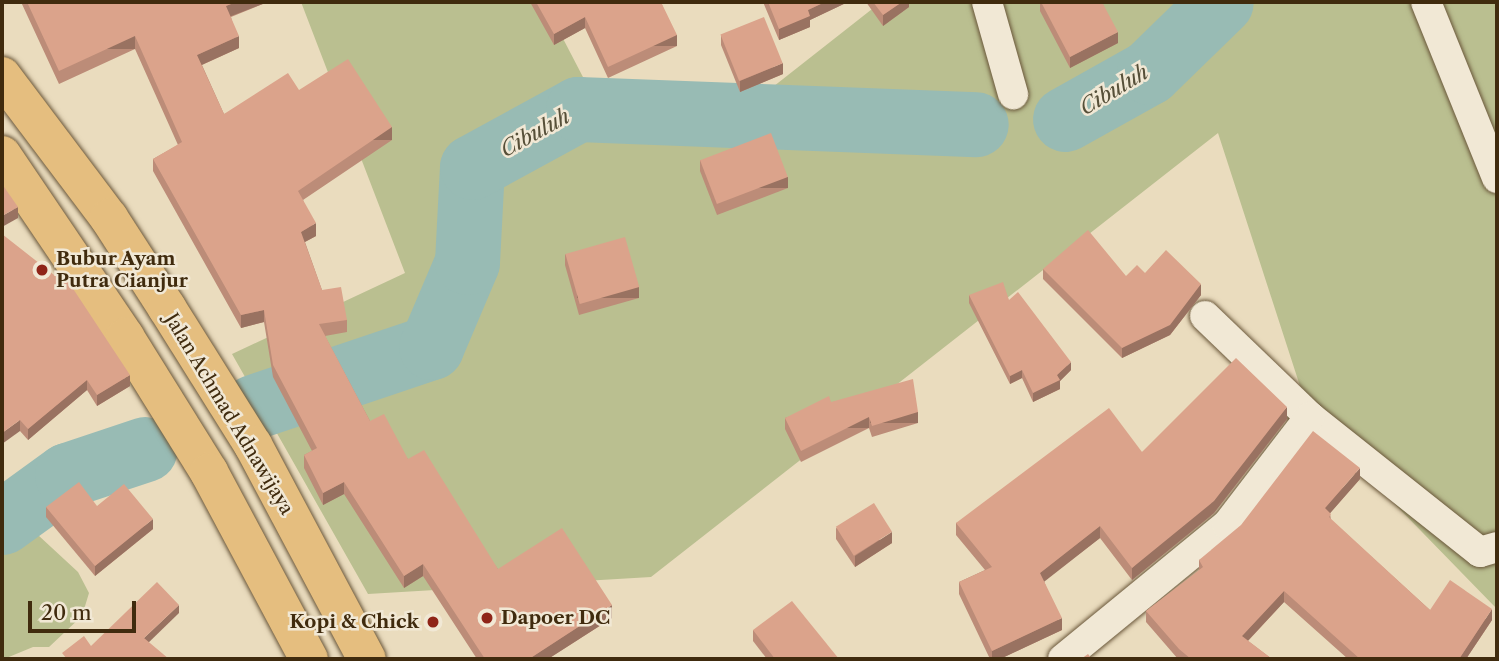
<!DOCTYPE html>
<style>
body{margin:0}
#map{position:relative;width:1499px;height:661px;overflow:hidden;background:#eadcbe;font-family:"Libre Caslon Text",serif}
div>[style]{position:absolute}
.green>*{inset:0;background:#babf90}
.river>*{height:65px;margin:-32.5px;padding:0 32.5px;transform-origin:32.5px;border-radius:32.5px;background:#98bbb4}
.roads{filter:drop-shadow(0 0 2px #6a573a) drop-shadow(0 0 2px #6a573a)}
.minor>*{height:30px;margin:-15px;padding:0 15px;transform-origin:15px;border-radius:15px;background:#f1e8d5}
.primary>*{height:38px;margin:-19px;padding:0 19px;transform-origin:19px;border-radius:19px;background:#e5be7f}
.wall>*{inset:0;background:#bc8c78}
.shaded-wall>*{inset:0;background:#997261;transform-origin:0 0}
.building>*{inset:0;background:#dba38b;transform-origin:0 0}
.dots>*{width:19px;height:19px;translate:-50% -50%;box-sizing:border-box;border:4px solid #f1e8d5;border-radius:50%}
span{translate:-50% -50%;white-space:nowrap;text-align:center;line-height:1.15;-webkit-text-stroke:5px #f1e8d5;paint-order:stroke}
.poi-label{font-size:19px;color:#402b0e;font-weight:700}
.left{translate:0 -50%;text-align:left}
.right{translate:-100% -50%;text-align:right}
.street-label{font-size:19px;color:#402b0e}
.water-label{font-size:21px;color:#564f38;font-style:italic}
.frame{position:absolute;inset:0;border:4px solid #402b0e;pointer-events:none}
.scale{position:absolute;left:28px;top:601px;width:108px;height:32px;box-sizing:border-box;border:4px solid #402b0e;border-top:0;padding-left:9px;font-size:21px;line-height:24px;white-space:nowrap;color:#402b0e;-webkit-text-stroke:5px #f1e8d5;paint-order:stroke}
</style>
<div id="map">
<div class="green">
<i style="clip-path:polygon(301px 2px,544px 2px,584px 79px,769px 90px,881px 2px,1497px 2px,1497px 609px,1310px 417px,1218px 133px,651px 577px,368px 594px,232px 354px,405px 273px)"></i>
<i style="clip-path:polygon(2px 523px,38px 535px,78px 572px,89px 593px,82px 616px,49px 647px,33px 647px,4px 659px)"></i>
</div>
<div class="river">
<i style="left:1065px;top:119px;width:96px;rotate:-29.2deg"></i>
<i style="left:1149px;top:72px;width:100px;rotate:-44.2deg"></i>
<i style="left:253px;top:407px;width:188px;rotate:-18.6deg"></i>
<i style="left:431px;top:347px;width:92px;rotate:-67deg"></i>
<i style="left:467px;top:262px;width:95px;rotate:-87deg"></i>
<i style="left:472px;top:167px;width:121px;rotate:-28.7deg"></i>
<i style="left:578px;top:109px;width:398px;rotate:2.2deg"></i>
<i style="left:2px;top:522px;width:80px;rotate:-35.9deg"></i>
<i style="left:67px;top:475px;width:82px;rotate:-18.4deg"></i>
</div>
<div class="roads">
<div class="minor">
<i style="left:987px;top:2px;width:96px;rotate:74.2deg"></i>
<i style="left:1426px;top:2px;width:190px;rotate:68deg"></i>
<i style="left:1205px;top:316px;width:146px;rotate:43.9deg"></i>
<i style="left:1310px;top:417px;width:217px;rotate:38.5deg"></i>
<i style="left:1480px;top:552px;width:18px;rotate:-16deg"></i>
<i style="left:1063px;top:659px;width:212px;rotate:-39.3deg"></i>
<i style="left:1227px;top:525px;width:136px;rotate:-52.5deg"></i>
</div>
<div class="primary">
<i style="left:2px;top:76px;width:178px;rotate:53deg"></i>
<i style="left:109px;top:218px;width:107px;rotate:57.2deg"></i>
<i style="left:167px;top:308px;width:162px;rotate:57.9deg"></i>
<i style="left:253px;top:445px;width:242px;rotate:62deg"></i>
<i style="left:2px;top:155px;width:220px;rotate:55.9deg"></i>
<i style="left:125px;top:337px;width:159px;rotate:58.1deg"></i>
<i style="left:209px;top:472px;width:212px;rotate:61.9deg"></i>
</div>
</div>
<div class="wall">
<i style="clip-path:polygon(21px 2px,268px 2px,231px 17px,239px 48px,202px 65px,224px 114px,299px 90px,392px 140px,303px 200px,316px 236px,305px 242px,322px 290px,347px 320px,347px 332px,325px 336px,370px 421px,408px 459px,498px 569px,612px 618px,548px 659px,477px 659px,423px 576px,404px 588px,344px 494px,323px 505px,304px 468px,304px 455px,312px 451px,273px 377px,264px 322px,241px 328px,153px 171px,153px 159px,178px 145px,135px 49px,59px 84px)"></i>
<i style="clip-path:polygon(530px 2px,661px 2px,677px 46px,608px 78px,585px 28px,554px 45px)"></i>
<i style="clip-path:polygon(763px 2px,848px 2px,810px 20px,810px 27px,779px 40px)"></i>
<i style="clip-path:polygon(866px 2px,909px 2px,909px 7px,883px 26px)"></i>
<i style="clip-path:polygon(1040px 2px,1102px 2px,1118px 43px,1070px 68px,1040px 11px)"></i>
<i style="clip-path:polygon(721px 35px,783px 74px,740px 92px,721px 45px)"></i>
<i style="clip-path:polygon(700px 160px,788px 188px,717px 215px,700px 171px)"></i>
<i style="clip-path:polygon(2px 234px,130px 386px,97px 406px,87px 390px,28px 440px,20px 431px)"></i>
<i style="clip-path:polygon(565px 254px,639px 298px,579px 315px,565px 265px)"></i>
<i style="clip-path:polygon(1043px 269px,1126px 276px,1145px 273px,1201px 295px,1170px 335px,1122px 358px,1043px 279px)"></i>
<i style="clip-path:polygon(969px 295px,1009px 300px,1071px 370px,1060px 381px,1060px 389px,1033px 402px,1022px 378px,1010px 384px,969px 303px)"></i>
<i style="clip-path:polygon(831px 402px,918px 423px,872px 437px,869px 428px,801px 462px,785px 429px,785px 418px)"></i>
<i style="clip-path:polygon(1287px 419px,1214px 513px,1132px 580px,1100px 538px,1044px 581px,1062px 630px,1000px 659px,990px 659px,959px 594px,959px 582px,985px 570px,956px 535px,956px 523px,1142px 452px)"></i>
<i style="clip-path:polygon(1360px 479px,1330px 513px,1331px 520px,1430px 610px,1492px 620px,1466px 659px,1348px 659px,1284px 602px,1248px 641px,1272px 659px,1178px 659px,1146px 622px,1146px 611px,1199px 571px,1199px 560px)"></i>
<i style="clip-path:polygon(97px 506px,153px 529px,95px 576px,46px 517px,46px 507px)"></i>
<i style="clip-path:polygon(836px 528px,892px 543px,855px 567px,836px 539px)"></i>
<i style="clip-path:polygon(753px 630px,839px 659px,767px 659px,753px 641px)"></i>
</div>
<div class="shaded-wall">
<i style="clip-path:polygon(236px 2px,268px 2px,226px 18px,226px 6px)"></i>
<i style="clip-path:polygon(825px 2px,848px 2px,810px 20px,810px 27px,779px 40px,779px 29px,808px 10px)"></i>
<i style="clip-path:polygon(902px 2px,909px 2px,909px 7px,883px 26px,883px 15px)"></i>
<i style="clip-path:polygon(585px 17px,585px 28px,554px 45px,554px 34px)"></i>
<i style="clip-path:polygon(1118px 32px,1118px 43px,1070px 68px,1070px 57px)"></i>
<i style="left:677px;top:35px;width:11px;height:76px;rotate:90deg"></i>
<i style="left:135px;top:36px;width:13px;height:84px;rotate:90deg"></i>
<i style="clip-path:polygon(239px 36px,239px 48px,197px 67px,197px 55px)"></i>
<i style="clip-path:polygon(783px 63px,783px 74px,740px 92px,740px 81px)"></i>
<i style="left:392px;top:127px;width:13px;height:114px;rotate:90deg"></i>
<i style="left:788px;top:177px;width:11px;height:76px;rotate:90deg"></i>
<i style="clip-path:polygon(18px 207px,18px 218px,2px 227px,2px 216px)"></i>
<i style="clip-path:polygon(316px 223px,316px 236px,301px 244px,301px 232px)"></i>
<i style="clip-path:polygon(1201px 284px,1201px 295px,1170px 335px,1122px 358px,1122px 348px)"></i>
<i style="left:639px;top:287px;width:11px;height:62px;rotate:90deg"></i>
<i style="clip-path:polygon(264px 310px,264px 322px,241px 328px,241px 315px)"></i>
<i style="clip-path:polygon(1071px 362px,1071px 370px,1060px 381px,1060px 389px,1033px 402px,1033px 393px,1057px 375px)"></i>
<i style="clip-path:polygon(1022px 370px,1022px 378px,1010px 384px,1010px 376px)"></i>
<i style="clip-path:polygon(130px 375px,130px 386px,97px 406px,97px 395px)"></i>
<i style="clip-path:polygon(87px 380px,87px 390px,28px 440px,28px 429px)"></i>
<i style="clip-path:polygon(1287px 407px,1287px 419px,1214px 513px,1132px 580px,1132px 568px)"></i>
<i style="left:918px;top:412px;width:11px;height:48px;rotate:90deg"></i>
<i style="left:869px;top:417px;width:11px;height:76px;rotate:90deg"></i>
<i style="clip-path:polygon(20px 420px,20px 431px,2px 444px,2px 433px)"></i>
<i style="clip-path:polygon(1360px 468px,1360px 479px,1325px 519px,1325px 508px)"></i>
<i style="clip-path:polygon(344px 482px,344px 494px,323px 505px,323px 493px)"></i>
<i style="clip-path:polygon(153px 519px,153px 529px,95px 576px,95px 566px)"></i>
<i style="clip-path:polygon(1100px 526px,1100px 538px,1040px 585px,1040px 573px)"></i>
<i style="clip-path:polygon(892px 532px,892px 543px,855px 567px,855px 556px)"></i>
<i style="clip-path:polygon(423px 564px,423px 576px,404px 588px,404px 576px)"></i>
<i style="clip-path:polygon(1284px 591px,1284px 602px,1242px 647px,1242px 636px)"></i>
<i style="clip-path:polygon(179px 605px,179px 613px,144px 647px,144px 638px)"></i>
<i style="clip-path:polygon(612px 605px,612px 618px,548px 659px,529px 659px)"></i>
<i style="clip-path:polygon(1492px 609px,1492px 620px,1466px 659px,1459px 659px)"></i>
<i style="clip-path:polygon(1062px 618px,1062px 630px,1000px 659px,992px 659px,992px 651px)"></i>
</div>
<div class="building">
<i style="clip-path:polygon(27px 2px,236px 2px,226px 6px,239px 36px,197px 55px,224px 114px,288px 73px,299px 90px,348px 59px,392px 127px,298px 191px,316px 223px,301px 232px,322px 290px,341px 287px,347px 320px,319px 324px,370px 421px,384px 414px,408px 459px,424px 450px,498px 569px,562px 528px,612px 605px,529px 659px,485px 659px,423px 564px,404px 576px,344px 482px,323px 493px,304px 455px,317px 448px,273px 365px,264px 310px,241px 315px,153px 159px,182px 142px,135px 36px,59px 71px)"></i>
<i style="clip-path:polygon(536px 2px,661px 2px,677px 35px,608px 67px,585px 17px,554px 34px)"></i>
<i style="clip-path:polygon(768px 2px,825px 2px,808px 10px,810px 16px,779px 29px)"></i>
<i style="clip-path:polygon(873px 2px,902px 2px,883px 15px)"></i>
<i style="clip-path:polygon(1041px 2px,1102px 2px,1118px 32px,1070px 57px)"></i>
<i style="left:764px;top:17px;width:50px;height:47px;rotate:68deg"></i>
<i style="left:771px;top:133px;width:47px;height:76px;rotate:69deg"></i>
<i style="clip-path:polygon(2px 184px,18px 207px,2px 216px)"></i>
<i style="clip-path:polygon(1088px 230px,1126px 276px,1137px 265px,1145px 273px,1166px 250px,1201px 284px,1170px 325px,1122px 348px,1043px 269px)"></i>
<i style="clip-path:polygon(2px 234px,58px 278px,64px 275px,130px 375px,97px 395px,87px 380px,28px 429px,20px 420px,2px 433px)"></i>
<i style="left:625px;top:237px;width:52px;height:62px;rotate:74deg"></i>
<i style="clip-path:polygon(1003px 282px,1009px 300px,1018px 292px,1071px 362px,1057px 375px,1060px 380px,1033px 393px,1022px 370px,1010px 376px,969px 295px)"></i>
<i style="clip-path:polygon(1236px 358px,1287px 407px,1214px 501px,1132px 568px,1100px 526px,1040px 573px,1062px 618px,992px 651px,959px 582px,992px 567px,956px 523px,1109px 408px,1142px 452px)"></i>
<i style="clip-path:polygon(913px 379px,918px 412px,872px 426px,869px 417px,801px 451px,785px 418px,829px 396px,831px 402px)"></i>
<i style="clip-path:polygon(1313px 431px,1360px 468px,1325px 508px,1331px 514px,1329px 517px,1430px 610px,1450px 580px,1492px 609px,1459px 659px,1360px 659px,1284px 591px,1242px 636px,1272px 659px,1191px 659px,1179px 649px,1146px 611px,1203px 567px,1199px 560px,1241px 525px)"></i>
<i style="clip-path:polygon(79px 482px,97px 506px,124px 484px,153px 519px,95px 566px,46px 507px)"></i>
<i style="left:874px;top:503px;width:34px;height:45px;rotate:58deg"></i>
<i style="clip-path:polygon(157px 582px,179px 605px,144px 638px,169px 659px,67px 659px,62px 653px,84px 636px,91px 646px)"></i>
<i style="clip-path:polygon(792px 601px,839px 659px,775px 659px,753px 630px)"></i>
<i style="clip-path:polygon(1088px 654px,1092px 659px,1081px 659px)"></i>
</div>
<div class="dots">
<i style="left:42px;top:270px;background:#8f2418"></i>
<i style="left:487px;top:618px;background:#8f2418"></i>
<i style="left:433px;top:622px;background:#8f2418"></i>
</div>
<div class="poi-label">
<span class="left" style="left:56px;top:270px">Bubur Ayam<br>Putra Cianjur</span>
<span class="left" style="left:501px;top:618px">Dapoer DC</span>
<span class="right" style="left:419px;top:622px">Kopi &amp; Chick</span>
</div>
<div class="street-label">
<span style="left:229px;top:414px;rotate:59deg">Jalan Achmad Adnawijaya</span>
</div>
<div class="water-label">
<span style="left:1114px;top:90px;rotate:-31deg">Cibuluh</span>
<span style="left:535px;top:133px;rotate:-29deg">Cibuluh</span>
</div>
<div class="frame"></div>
<div class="scale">20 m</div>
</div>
